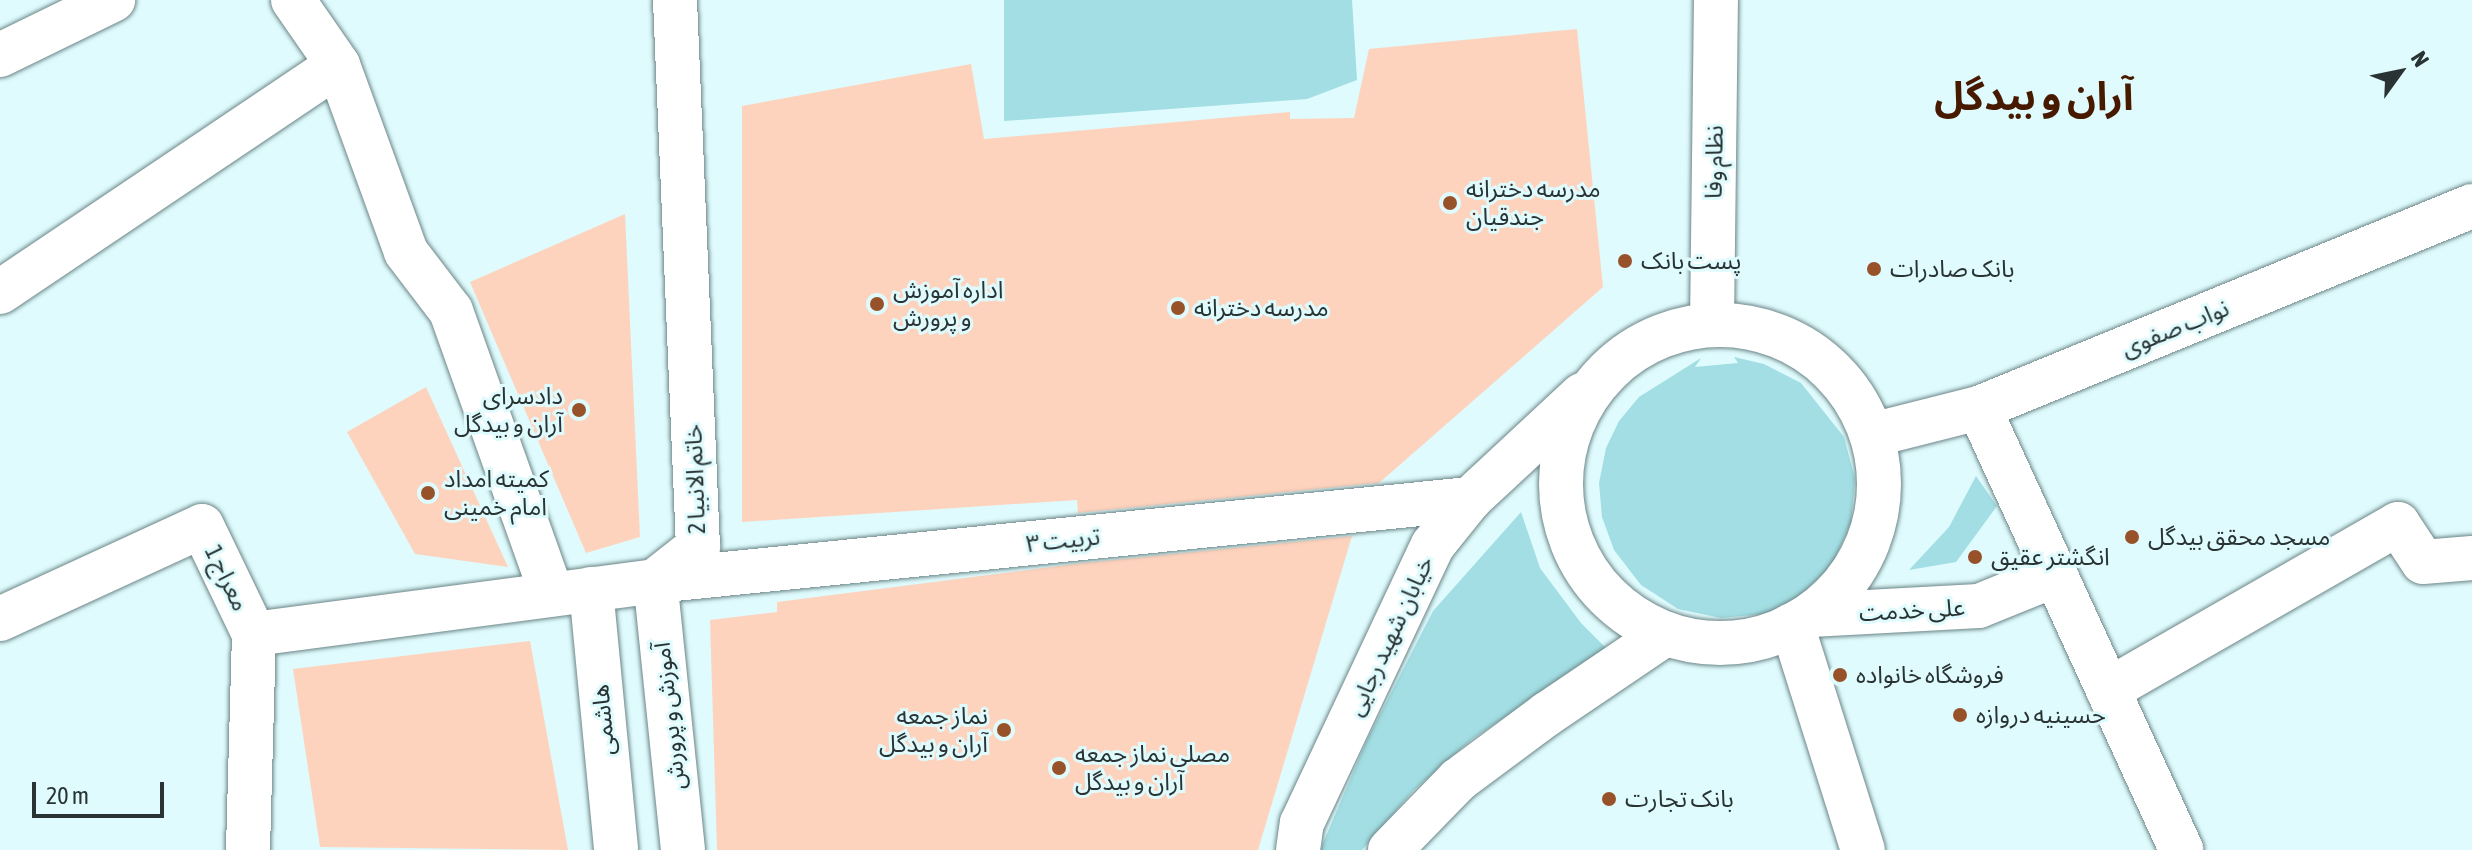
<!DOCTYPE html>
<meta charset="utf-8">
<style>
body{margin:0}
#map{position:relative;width:2472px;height:850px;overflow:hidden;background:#dffbfd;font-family:"Asap Condensed","Noto Sans Arabic",sans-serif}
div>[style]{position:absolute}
.green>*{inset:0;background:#a2dee3}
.building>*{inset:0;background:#fed3bd}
.roads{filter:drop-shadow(0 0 2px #6c8587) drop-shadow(0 0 2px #6c8587)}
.minor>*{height:44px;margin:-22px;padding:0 22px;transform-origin:22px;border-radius:22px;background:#fff}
.major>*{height:44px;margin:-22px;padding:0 22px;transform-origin:22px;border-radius:22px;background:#fff}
.major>.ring{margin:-22px;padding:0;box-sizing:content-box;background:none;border:44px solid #fff;border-radius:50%}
.dots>*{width:22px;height:22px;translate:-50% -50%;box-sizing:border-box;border:4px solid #dffbfd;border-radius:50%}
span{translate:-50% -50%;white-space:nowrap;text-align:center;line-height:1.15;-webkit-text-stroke:6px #dffbfd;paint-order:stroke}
.street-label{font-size:24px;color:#293334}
.poi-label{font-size:24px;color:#293334}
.left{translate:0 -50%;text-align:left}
.right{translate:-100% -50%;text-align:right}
.town-label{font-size:40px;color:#471a00;font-weight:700}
.north{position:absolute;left:2360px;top:32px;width:80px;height:80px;-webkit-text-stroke:6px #dffbfd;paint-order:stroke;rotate:57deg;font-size:22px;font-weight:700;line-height:32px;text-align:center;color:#293334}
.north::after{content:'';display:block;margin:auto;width:28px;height:36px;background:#293334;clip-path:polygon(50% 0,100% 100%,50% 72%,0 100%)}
.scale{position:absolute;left:32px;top:782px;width:132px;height:36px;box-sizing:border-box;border:4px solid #293334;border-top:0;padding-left:10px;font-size:24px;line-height:28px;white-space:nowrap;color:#293334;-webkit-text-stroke:6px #dffbfd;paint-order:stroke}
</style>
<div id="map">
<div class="green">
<i style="clip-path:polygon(1004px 0,1352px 0,1357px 80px,1307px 99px,1004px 121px)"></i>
<i style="clip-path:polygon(1734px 357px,1764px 364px,1801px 383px,1844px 437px,1855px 479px,1851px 523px,1833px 563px,1803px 595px,1764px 614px,1721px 618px,1678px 609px,1641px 585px,1614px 550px,1602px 517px,1599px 483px,1606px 448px,1619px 421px,1639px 397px,1701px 358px,1695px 367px,1738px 363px)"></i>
<i style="clip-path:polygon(1976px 476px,1997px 506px,1956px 562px,1909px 570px,1949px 527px)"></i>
<i style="clip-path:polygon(1521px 512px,1540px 568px,1581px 623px,1607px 649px,1472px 739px,1413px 791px,1362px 850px,1320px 850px,1368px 738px,1433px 611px)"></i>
</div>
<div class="building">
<i style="clip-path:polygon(1577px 29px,1603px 287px,1379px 483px,1078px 513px,1077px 500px,742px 522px,742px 106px,971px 64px,984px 139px,1290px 112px,1290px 119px,1354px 118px,1369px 49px)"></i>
<i style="clip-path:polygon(625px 214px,640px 537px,586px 553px,470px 282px)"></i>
<i style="clip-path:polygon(426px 387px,508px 567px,415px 554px,347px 432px)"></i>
<i style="clip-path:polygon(1352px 536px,1258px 850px,717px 850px,710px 620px,777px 612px,777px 602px,1082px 563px)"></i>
<i style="clip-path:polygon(530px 641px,568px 850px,320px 847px,293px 669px)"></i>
</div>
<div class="roads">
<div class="minor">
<i style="left:293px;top:0;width:79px;rotate:55.3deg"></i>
<i style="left:338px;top:65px;width:199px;rotate:70deg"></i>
<i style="left:406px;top:252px;width:74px;rotate:52.7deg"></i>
<i style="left:451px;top:311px;width:300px;rotate:70.4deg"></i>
<i style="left:0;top:55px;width:126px;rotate:-26deg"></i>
<i style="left:0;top:292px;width:407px;rotate:-33.9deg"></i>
<i style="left:1979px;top:408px;width:486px;rotate:65.4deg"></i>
<i style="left:591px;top:589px;width:262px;rotate:84.5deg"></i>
<i style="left:1811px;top:615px;width:168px;rotate:-3.1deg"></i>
<i style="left:1979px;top:606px;width:82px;rotate:-22.2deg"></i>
<i style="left:0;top:619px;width:222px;rotate:-24.7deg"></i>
<i style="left:202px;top:526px;width:120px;rotate:64.3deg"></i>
<i style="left:254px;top:634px;width:216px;rotate:91.6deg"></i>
<i style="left:1792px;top:625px;width:236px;rotate:72.5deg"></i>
<i style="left:254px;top:634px;width:404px;rotate:-7.5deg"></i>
<i style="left:655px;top:581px;width:55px;rotate:-38.3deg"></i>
<i style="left:698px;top:547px;width:547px;rotate:-92.41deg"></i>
<i style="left:2108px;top:690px;width:334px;rotate:-29.8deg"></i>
<i style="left:2398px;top:524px;width:45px;rotate:56.7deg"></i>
<i style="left:2423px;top:562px;width:49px;rotate:-4.7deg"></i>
<i style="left:683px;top:850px;width:270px;rotate:-95.9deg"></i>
<i style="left:655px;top:581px;width:819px;rotate:-5.75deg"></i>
</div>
<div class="major">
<i style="left:1712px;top:324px;width:324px;rotate:-89.3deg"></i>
<i class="ring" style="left:1561px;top:325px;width:274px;height:274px"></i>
<i style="left:1872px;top:435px;width:110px;rotate:-14.2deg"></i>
<i style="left:1979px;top:408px;width:533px;rotate:-22.28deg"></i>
<i style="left:1298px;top:850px;width:27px;rotate:-82deg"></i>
<i style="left:1302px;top:823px;width:307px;rotate:-64.8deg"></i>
<i style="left:1433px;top:545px;width:59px;rotate:-51.2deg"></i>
<i style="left:1470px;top:499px;width:153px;rotate:-42.9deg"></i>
<i style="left:1390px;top:850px;width:98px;rotate:-45.8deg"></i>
<i style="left:1458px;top:780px;width:111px;rotate:-36.6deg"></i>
<i style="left:1547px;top:714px;width:143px;rotate:-34.1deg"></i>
</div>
</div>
<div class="dots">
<i style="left:1450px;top:203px;background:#98522a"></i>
<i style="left:1625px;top:261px;background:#98522a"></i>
<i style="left:1874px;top:269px;background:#98522a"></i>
<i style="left:877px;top:304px;background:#98522a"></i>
<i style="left:1178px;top:308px;background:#98522a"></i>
<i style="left:579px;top:410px;background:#98522a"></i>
<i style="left:428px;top:493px;background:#98522a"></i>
<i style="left:2132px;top:537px;background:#98522a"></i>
<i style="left:1975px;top:557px;background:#98522a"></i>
<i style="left:1840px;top:675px;background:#98522a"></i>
<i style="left:1960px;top:715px;background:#98522a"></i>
<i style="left:1004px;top:730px;background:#98522a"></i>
<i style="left:1059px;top:768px;background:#98522a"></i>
<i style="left:1609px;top:799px;background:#98522a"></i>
</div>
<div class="street-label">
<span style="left:1714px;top:162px;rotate:-89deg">نظام وفا</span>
<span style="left:2175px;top:328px;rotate:-22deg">نواب صفوی</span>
<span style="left:695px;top:479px;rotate:-92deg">خاتم الانبیا 2</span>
<span style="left:1063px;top:540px;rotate:-6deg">تربیت ۳</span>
<span style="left:227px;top:578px;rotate:64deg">معراج 1</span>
<span style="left:1912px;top:610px;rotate:-3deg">علی خدمت</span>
<span style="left:1390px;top:636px;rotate:-65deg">خیابان شهید رجایی</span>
<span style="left:669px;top:716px;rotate:-96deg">آموزش و پرورش</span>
<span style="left:603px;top:720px;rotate:-95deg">هاشمی</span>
</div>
<div class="poi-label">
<span class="left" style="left:1466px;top:203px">مدرسه دخترانه<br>جندقیان</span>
<span class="left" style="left:1641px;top:261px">پست بانک</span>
<span class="left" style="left:1890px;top:269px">بانک صادرات</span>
<span class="left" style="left:893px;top:304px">اداره آموزش<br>و پرورش</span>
<span class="left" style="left:1194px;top:308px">مدرسه دخترانه</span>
<span class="right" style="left:563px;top:410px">دادسرای<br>آران و بیدگل</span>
<span class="left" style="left:444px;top:493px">کمیته امداد<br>امام خمینی</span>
<span class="left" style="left:2148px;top:537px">مسجد محقق بیدگل</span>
<span class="left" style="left:1991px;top:557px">انگشتر عقیق</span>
<span class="left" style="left:1856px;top:675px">فروشگاه خانواده</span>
<span class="left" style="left:1976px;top:715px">حسینیه دروازه</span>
<span class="right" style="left:988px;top:730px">نماز جمعه<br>آران و بیدگل</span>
<span class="left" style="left:1075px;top:768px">مصلی نماز جمعه<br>آران و بیدگل</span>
<span class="left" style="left:1625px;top:799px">بانک تجارت</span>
</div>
<div class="town-label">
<span style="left:2034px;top:96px">آران و بیدگل</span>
</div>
<div class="north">N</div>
<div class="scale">20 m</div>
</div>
